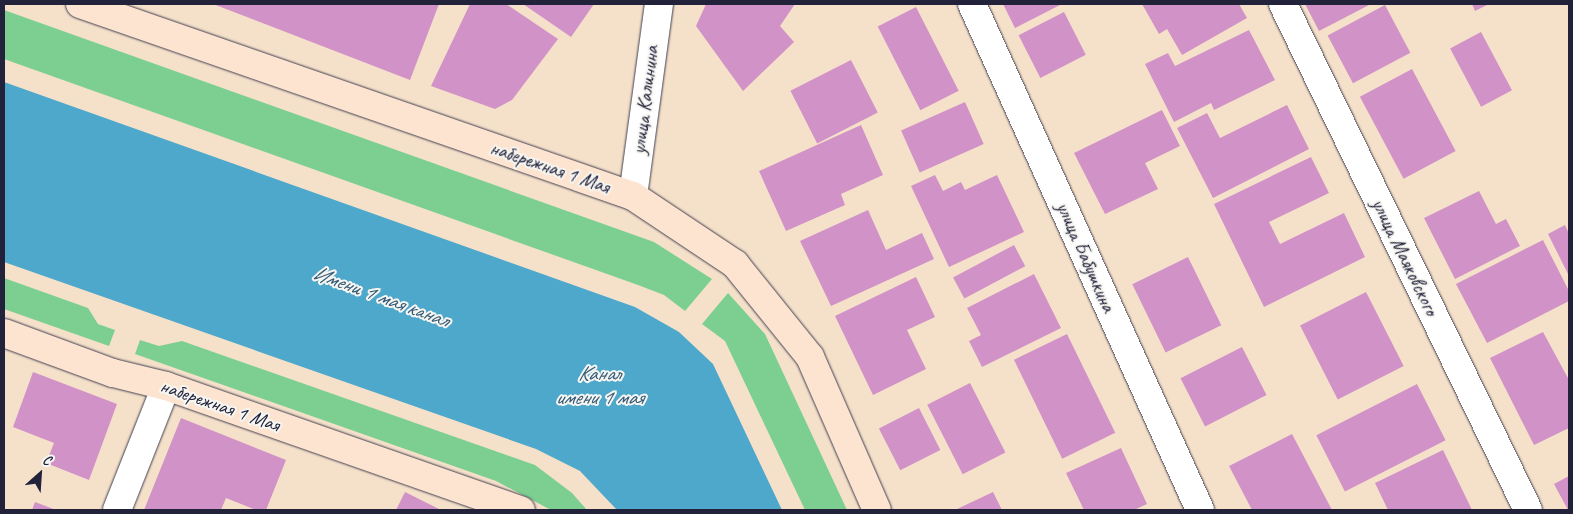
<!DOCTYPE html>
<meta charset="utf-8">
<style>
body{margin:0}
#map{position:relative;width:1573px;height:514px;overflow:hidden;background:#f5e1ca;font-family:Caveat,sans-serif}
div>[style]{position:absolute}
.green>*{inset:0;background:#7ccf91}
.water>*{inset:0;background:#4ea8cb}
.building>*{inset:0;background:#d192c7;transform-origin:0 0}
.roads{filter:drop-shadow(0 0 1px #423f50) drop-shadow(0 0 1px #423f50)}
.minor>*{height:28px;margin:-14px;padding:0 14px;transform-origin:14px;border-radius:14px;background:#fff}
.tertiary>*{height:28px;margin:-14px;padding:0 14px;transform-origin:14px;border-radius:14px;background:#fff}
.secondary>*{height:28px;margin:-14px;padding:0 14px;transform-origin:14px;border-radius:14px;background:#fde4d0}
span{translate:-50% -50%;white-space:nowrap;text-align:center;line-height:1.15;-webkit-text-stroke:4px #f6f6f2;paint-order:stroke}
.street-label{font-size:20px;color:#22223b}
.water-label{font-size:21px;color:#345875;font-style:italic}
.frame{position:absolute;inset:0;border:5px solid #22223b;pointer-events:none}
.north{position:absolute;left:15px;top:449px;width:50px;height:50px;-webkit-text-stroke:4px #f6f6f2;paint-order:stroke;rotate:26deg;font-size:14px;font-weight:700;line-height:20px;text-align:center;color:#22223b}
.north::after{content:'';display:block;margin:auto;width:18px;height:22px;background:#22223b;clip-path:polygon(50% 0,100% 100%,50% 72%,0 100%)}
</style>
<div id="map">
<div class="green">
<i style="clip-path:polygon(4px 10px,654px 242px,712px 279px,685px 311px,664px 295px,638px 285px,4px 59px)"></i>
<i style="clip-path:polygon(4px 278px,88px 308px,98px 324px,115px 330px,109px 346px,4px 309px)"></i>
<i style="clip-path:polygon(728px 293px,765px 334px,847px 510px,805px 510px,725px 341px,702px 324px)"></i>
<i style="clip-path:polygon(140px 340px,159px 346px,182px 341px,535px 465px,572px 493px,587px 510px,551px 510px,496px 481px,135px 354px)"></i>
</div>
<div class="water">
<i style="clip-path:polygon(4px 82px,635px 307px,679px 332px,713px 364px,782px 510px,617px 510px,580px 471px,536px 449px,4px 262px)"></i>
</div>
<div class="building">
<i style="clip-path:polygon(213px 4px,439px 4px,410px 80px)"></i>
<i style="clip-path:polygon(470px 4px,506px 4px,558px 39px,512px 100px,495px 109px,431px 86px)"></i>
<i style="clip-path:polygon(523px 4px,594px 4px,571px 37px)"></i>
<i style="clip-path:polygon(706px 4px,795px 4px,780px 26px,794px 42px,743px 91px,696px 26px)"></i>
<i style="clip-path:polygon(1003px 4px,1062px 4px,1015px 28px)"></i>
<i style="clip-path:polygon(1142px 4px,1239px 4px,1247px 18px,1182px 55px,1167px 29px,1159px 34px)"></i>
<i style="clip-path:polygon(1305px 4px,1371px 4px,1319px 31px)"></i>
<i style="clip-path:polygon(1472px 4px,1489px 4px,1475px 11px)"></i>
<i style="left:1385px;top:5px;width:54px;height:65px;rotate:62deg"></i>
<i style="left:916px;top:7px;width:94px;height:43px;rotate:63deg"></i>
<i style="left:1064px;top:12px;width:48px;height:51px;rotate:63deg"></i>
<i style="clip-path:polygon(1249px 30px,1275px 80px,1214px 110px,1211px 103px,1174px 122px,1145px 64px,1168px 53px,1175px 66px)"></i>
<i style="left:1481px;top:32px;width:66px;height:35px;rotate:62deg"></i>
<i style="left:851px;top:60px;width:59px;height:68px;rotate:63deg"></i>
<i style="left:1412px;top:69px;width:93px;height:59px;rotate:62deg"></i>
<i style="left:965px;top:102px;width:46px;height:70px;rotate:66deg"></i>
<i style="clip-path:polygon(1287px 105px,1309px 149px,1213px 198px,1177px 128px,1207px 113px,1220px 138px)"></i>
<i style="clip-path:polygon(1162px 110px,1180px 146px,1145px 163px,1158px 189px,1105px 214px,1074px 153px)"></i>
<i style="clip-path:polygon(861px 125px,883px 175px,841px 194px,845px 205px,786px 231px,759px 171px)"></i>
<i style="clip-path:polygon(1311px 157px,1329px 193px,1269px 222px,1280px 244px,1344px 213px,1365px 257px,1264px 307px,1214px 204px)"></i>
<i style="clip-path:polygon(935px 175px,943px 191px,961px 182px,965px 190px,997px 175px,1024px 232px,949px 267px,911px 186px)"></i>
<i style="clip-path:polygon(1479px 191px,1496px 224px,1506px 219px,1520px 246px,1455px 279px,1424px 218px)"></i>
<i style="clip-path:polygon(868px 210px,886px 250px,922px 233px,934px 259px,831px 306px,800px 241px)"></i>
<i style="clip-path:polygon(1565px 225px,1569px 234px,1569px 276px,1548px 234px)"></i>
<i style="clip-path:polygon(1543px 240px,1569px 291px,1569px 301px,1487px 343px,1456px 284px)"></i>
<i style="left:1014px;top:245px;width:24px;height:69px;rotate:62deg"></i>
<i style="left:1188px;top:257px;width:76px;height:62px;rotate:64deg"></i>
<i style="clip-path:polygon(1034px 274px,1061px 328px,982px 367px,969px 341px,981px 335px,967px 308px)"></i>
<i style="clip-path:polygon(916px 277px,935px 317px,907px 330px,926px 369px,873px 395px,835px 316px)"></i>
<i style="left:1366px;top:292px;width:83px;height:74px;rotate:63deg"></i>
<i style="clip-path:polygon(1543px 332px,1569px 380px,1569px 428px,1534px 445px,1490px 358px)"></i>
<i style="left:1067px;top:334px;width:110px;height:59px;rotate:64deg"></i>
<i style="left:1242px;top:347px;width:54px;height:69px;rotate:63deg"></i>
<i style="clip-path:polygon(33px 372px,117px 404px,89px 480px,46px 463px,54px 443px,13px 427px)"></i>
<i style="left:970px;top:383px;width:78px;height:48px;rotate:63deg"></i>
<i style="left:1417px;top:384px;width:63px;height:113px;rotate:63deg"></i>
<i style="left:919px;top:408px;width:47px;height:45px;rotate:63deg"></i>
<i style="clip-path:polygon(181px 418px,286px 460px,266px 510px,256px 510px,226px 498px,221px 510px,144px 510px)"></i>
<i style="clip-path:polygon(1292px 434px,1332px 510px,1252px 510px,1229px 466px)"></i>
<i style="clip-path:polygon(1121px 448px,1147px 504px,1134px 510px,1084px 510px,1066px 473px)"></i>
<i style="clip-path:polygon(1443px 450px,1472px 510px,1388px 510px,1375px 483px)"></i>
<i style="clip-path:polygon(1569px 476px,1569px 510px,1568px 510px,1554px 484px)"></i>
<i style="clip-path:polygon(405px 492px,441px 510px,396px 510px)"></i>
<i style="clip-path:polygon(993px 492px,1002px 510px,955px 510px)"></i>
<i style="clip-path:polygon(35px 502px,56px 510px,32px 510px)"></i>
</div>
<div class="roads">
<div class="minor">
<i style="left:972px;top:4px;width:555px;rotate:65.74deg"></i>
<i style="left:1283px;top:4px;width:562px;rotate:64.16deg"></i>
<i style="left:117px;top:510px;width:133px;rotate:-68.4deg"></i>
</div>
<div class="tertiary">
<i style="left:633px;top:196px;width:194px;rotate:-82.3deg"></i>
</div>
<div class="secondary">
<i style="left:80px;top:4px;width:585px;rotate:19.15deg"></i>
<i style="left:633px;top:196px;width:123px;rotate:33.7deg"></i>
<i style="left:735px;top:264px;width:119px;rotate:51.1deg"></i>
<i style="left:810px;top:357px;width:167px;rotate:66.4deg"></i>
<i style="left:4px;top:333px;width:116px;rotate:20.2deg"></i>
<i style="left:113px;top:373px;width:55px;rotate:13.8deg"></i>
<i style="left:166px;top:386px;width:376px;rotate:19.3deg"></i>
</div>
</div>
<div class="street-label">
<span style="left:645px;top:100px;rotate:-83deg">улица Калинина</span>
<span style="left:550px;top:167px;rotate:19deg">набережная 1 Мая</span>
<span style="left:1086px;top:257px;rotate:66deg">улица Бабушкина</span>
<span style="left:1405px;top:257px;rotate:64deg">улица Маяковского</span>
<span style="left:220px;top:405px;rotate:19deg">набережная 1 Мая</span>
</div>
<div class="water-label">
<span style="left:381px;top:296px;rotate:20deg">Имени 1 мая канал</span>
<span style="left:599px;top:385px">Канал<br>имени 1 мая</span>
</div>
<div class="frame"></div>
<div class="north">С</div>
</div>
